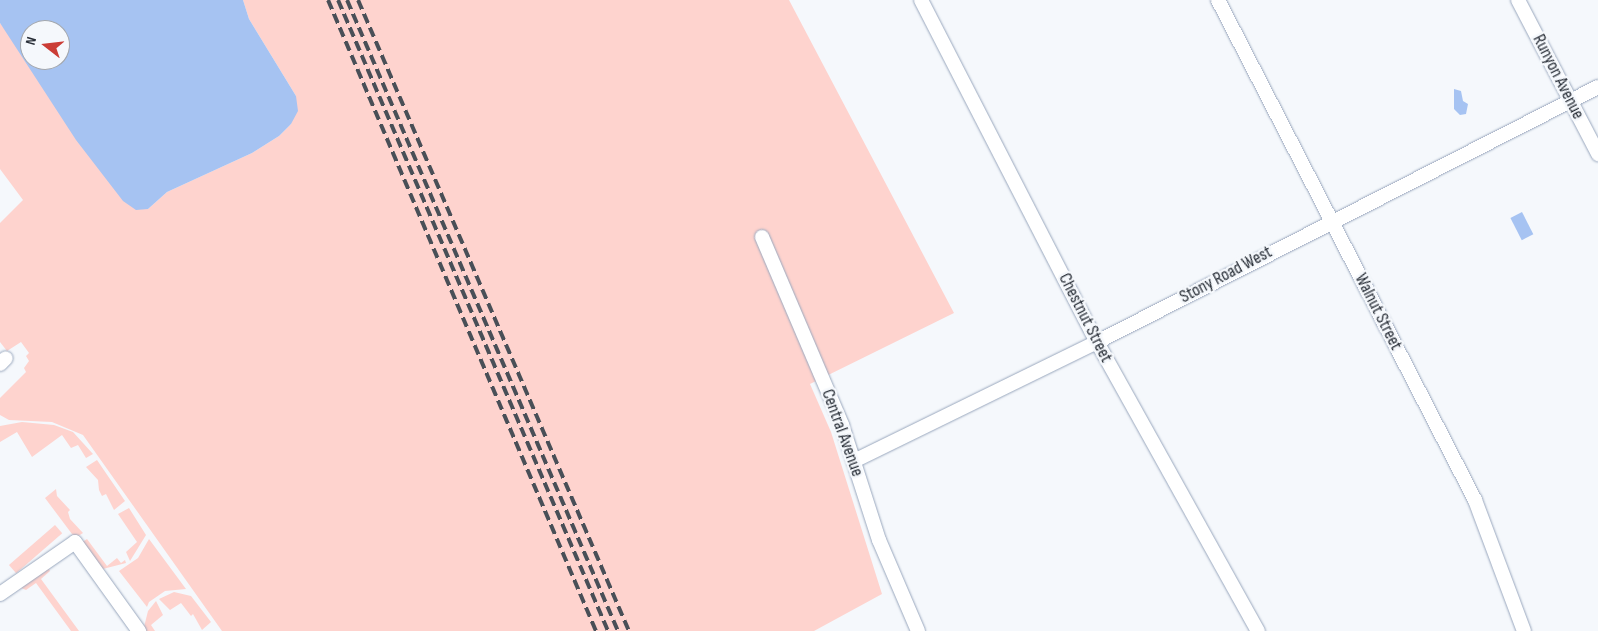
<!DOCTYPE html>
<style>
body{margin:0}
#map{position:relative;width:1598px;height:631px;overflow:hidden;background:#f5f8fc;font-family:"Sofia Sans Condensed",sans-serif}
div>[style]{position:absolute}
.green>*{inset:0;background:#fed3ce;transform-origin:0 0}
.water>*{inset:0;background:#a6c3f2;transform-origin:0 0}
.roads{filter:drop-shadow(0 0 1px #99a7bd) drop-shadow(0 0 1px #99a7bd)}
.minor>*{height:14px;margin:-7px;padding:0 7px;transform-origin:7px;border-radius:7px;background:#fff}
.rail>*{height:4px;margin-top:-2px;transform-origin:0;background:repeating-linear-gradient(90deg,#494f57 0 10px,transparent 0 15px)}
span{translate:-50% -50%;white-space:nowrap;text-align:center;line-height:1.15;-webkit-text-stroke:5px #f5f8fc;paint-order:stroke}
.street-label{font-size:18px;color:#282e37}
.north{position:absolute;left:20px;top:20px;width:50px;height:50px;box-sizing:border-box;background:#f5f8fc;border:1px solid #a3a7ad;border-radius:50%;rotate:286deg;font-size:14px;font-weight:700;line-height:20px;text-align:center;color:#282e37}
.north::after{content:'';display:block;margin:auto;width:18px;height:22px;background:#cb3d36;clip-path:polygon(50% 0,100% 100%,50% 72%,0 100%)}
</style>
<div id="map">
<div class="green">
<i style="clip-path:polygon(243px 0,789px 0,954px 313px,810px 384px,831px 432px,882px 594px,814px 631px,222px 631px,83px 435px,52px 422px,9px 420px,0 415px,0 398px,26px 372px,24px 368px,29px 361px,26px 356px,29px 353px,21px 342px,7px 351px,0 342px,0 223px,23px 200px,0 169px,0 23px,148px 209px,167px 192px,252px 153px,279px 136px,291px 124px,296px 96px,249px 19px)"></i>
<i style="clip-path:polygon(22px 422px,54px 425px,73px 432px,93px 454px,86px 458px,78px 445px,71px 448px,62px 435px,32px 457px,17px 432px,0 442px,0 426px)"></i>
<i style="clip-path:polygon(97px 460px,125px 501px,114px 510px,106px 494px,102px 496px,99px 490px,98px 480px,86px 467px)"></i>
<i style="clip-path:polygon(56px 489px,57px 496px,70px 510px,68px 512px,70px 519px,83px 533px,75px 538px,45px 498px)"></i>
<i style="clip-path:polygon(129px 508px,146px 535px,130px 561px,126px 552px,137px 542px,118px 514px)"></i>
<i style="left:55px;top:525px;width:11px;height:61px;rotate:49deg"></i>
<i style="clip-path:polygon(87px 539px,107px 566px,117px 558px,121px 563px,125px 560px,126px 563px,99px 570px,79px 544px)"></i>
<i style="clip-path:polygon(149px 539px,186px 589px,165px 591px,149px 602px,147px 607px,119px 571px,138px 558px)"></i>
<i style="clip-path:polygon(48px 567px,50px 571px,41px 579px,79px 631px,71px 631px,36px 583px,26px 590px,21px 588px)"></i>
<i style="clip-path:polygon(174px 592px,191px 596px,211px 622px,202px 630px,193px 614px,191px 616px,181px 603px,170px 610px,159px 599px)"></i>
<i style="clip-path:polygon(156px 601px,163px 615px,151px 625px,155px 631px,143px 631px,148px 611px)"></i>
</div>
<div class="water">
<i style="clip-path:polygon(evenodd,0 0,243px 0,249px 19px,296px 96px,298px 111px,291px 124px,279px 136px,252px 153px,167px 192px,148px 209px,136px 210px,123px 201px,76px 140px,0 23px,0 0,30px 30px,60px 30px,60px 60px,30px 60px,30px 30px)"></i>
<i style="clip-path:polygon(1454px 89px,1461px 91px,1463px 101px,1468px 104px,1466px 114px,1460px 115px,1454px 109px)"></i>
<i style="left:1522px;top:212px;width:25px;height:13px;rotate:63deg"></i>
</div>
<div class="roads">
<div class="minor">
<i style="left:921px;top:0;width:385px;rotate:62.8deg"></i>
<i style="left:1097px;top:342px;width:331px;rotate:60.9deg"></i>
<i style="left:1218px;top:0;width:562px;rotate:62.8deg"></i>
<i style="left:1475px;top:500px;width:140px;rotate:69.5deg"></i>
<i style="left:1518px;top:0;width:174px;rotate:62.5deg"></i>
<i style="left:762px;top:237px;width:204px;rotate:66.9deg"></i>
<i style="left:842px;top:425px;width:121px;rotate:72.2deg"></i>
<i style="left:879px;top:540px;width:99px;rotate:66.8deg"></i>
<i style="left:0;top:364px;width:8px;rotate:-45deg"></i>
<i style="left:854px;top:461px;width:271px;rotate:-26.1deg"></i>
<i style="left:1097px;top:342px;width:562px;rotate:-26.98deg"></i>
<i style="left:0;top:594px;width:91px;rotate:-34.7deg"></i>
<i style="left:75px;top:542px;width:110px;rotate:54.3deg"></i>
</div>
</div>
<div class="rail">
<i style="left:328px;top:0;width:686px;rotate:66.99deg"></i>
<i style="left:338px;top:0;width:686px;rotate:66.83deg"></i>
<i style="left:347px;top:0;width:687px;rotate:66.76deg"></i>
<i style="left:358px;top:0;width:687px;rotate:66.76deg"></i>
</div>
<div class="street-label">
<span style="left:1558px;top:77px;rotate:63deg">Runyon Avenue</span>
<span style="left:1226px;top:275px;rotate:-28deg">Stony Road West</span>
<span style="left:1378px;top:312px;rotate:63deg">Walnut Street</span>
<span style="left:1085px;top:318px;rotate:63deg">Chestnut Street</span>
<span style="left:842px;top:433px;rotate:70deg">Central Avenue</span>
</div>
<div class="north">N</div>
</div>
